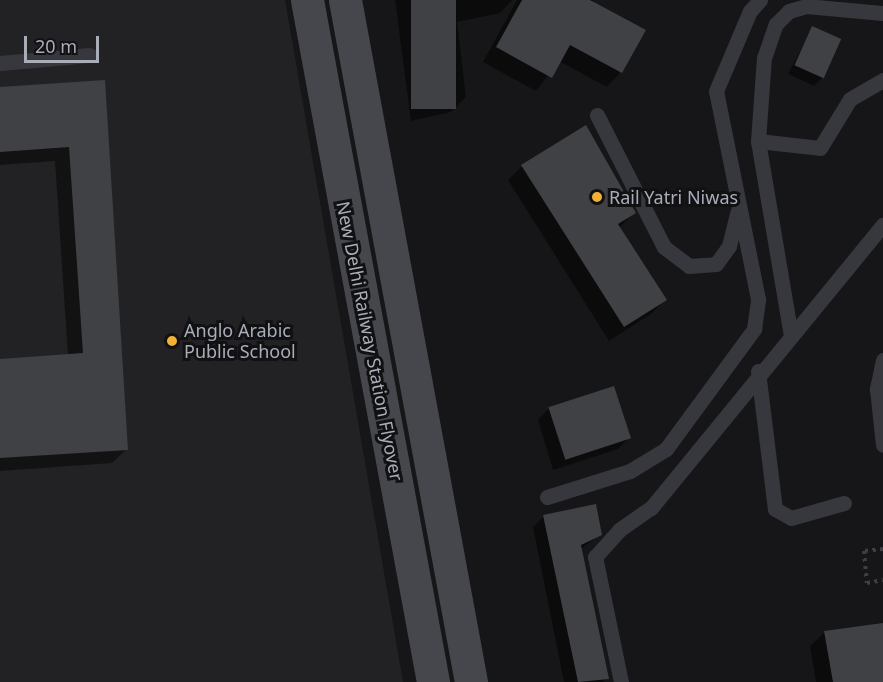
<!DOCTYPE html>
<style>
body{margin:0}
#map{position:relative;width:883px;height:682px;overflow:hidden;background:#161618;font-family:"Noto Sans",sans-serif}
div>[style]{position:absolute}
.built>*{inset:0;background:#222225}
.shadow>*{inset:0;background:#0007}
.building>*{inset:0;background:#404145;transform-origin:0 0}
.path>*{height:4px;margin-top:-2px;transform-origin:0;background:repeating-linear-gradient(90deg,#3d3f44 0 3px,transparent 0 7.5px)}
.lane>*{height:15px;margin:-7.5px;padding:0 7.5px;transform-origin:7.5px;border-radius:7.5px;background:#37383d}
.secondary>*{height:33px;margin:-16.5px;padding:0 16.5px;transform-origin:16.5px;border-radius:16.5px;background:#45474d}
.dots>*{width:16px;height:16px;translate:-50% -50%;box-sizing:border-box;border:3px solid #111113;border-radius:50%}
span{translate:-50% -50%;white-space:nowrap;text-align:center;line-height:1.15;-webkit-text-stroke:6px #111113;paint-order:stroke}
.poi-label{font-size:18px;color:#a8adb8}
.left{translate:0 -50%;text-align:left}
.street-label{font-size:18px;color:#a8adb8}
.scale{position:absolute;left:24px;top:36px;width:75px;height:27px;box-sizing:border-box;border:3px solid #a8adb8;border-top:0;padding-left:8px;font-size:18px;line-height:21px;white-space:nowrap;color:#a8adb8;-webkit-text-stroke:4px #111113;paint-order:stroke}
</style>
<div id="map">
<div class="built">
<i style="clip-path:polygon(0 0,285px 0,403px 682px,0 682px)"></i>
</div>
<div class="shadow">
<i style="clip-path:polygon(395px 0,512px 0,500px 13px,457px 22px,466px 97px,451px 112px,411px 121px)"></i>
<i style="clip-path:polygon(517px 0,593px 0,621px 72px,607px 87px,559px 61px,536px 91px,483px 62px)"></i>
<i style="clip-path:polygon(813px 28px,822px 78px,814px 86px,788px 74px)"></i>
<i style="clip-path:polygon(103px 81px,127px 449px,112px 463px,0 471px,0 360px,68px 356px,55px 161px,0 165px,0 88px)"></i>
<i style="clip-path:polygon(522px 166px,634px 213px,619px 228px,665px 300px,651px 314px,609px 341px,508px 180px)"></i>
<i style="clip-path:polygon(549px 408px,629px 438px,618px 449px,553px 470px,538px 420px)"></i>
<i style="clip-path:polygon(544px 516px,600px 534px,580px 550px,607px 678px,603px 682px,564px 682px,533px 527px)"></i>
<i style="clip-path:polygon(883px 625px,883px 682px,816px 682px,810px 646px,825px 632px)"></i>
</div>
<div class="building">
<i style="left:411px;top:0;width:45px;height:109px"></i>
<i style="clip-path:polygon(522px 0,590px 0,646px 30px,622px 73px,570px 45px,552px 78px,496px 47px)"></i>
<i style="left:812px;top:26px;width:32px;height:43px;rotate:24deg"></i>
<i style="clip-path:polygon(105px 80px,128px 450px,0 458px,0 359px,83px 353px,69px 147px,0 152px,0 87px)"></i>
<i style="clip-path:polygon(586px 125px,636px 213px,618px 224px,667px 300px,624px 327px,521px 165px)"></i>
<i style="left:614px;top:386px;width:55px;height:69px;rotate:72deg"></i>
<i style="clip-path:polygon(596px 504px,602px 535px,581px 545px,609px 679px,578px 682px,543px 515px)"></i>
<i style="clip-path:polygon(883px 623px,883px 682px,833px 682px,824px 631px)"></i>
</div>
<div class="path">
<i style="left:883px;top:549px;width:19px;rotate:174deg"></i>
<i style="left:864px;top:551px;width:32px;rotate:85deg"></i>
<i style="left:867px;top:583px;width:16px;rotate:-11deg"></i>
</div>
<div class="lane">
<i style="left:0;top:63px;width:90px;rotate:-5.1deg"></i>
<i style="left:597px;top:115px;width:148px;rotate:63.1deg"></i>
<i style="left:664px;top:247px;width:31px;rotate:37deg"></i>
<i style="left:689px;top:266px;width:27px;rotate:-4deg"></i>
<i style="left:716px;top:264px;width:22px;rotate:-54deg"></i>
<i style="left:729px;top:246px;width:36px;rotate:-76deg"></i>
<i style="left:758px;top:141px;width:62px;rotate:6.4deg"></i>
<i style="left:820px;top:148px;width:57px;rotate:-58.5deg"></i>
<i style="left:850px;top:99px;width:38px;rotate:-30deg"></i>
<i style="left:791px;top:336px;width:198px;rotate:-99.6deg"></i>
<i style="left:758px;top:141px;width:83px;rotate:-85.9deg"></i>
<i style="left:764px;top:58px;width:36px;rotate:-71deg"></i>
<i style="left:776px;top:24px;width:18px;rotate:-45deg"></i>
<i style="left:789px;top:11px;width:18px;rotate:-16deg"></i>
<i style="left:806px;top:6px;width:77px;rotate:5.2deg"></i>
<i style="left:883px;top:360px;width:30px;rotate:102deg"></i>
<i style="left:877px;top:389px;width:56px;rotate:83.9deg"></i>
<i style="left:758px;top:371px;width:139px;rotate:83deg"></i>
<i style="left:775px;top:509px;width:18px;rotate:29deg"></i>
<i style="left:791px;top:518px;width:55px;rotate:-15.8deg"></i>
<i style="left:547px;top:497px;width:87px;rotate:-17.4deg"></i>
<i style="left:630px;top:471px;width:42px;rotate:-31.4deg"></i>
<i style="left:666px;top:449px;width:149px;rotate:-53.7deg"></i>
<i style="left:754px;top:329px;width:30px;rotate:-82deg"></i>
<i style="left:758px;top:299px;width:212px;rotate:-101.4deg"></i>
<i style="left:716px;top:91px;width:87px;rotate:-67deg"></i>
<i style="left:750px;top:11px;width:15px;rotate:-48deg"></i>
<i style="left:621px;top:682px;width:128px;rotate:-101.7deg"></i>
<i style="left:595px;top:557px;width:36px;rotate:-48deg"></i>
<i style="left:619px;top:530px;width:39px;rotate:-35deg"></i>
<i style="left:651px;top:508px;width:366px;rotate:-50.7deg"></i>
</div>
<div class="secondary">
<i style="left:307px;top:0;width:694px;rotate:79.53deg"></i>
<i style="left:345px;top:0;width:694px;rotate:79.53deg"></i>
</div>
<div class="dots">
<i style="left:597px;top:197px;background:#f2b134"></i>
<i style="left:172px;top:341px;background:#f2b134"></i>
</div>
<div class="poi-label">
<span class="left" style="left:609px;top:197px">Rail Yatri Niwas</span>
<span class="left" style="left:184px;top:341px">Anglo Arabic<br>Public School</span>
</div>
<div class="street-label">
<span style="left:370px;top:341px;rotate:79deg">New Delhi Railway Station Flyover</span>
</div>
<div class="scale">20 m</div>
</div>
